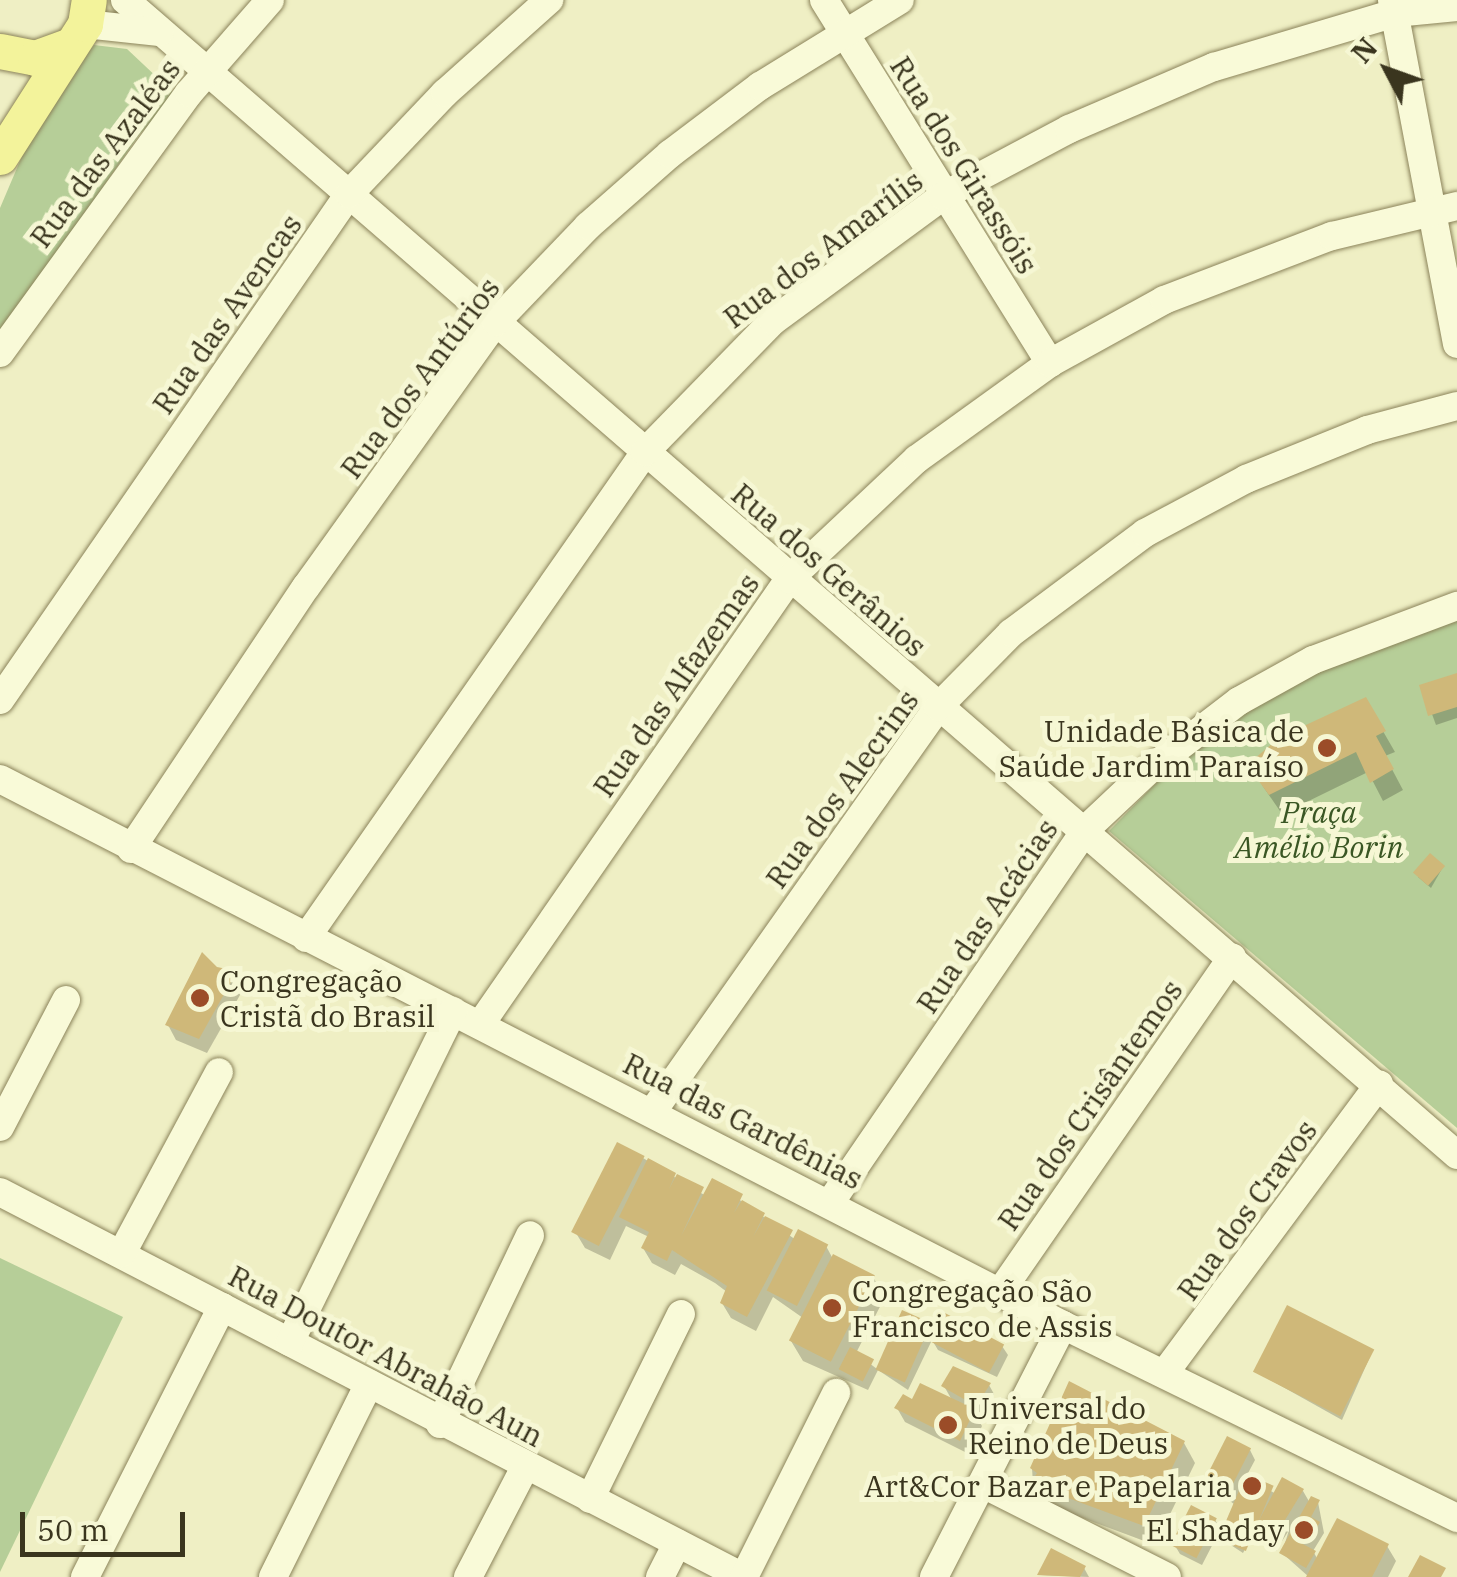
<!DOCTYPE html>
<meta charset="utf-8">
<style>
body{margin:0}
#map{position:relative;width:1457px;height:1577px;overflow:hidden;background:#efefc4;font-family:"IBM Plex Serif",serif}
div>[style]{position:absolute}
.green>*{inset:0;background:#b6ce98}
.shadow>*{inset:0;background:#0003}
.building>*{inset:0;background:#cfb879;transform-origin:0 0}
.roads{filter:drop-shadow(0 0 2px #8b835a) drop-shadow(0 0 2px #8b835a)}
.minor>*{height:28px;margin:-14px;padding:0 14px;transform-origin:14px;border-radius:14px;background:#f9fad8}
.major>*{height:35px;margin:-17.5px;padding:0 17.5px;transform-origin:17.5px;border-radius:17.5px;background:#f3f39b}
.dots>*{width:28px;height:28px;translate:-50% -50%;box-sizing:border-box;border:5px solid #f6f7d4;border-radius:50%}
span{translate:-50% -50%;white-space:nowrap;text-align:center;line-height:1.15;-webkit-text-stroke:10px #f6f7d4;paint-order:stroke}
.street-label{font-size:30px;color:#3a351e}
.poi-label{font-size:30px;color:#3a351e}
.right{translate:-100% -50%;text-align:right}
.left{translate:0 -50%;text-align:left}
.park-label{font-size:30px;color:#3a5724;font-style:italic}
.north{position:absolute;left:1337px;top:20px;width:100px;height:100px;-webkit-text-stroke:8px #f6f7d4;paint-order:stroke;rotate:311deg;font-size:28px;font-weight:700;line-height:40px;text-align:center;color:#3a351e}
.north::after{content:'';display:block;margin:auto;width:35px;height:45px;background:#3a351e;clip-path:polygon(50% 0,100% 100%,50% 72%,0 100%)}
.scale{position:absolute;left:20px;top:1512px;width:165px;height:45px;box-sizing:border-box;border:5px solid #3a351e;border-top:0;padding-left:12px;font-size:30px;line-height:35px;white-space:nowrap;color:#3a351e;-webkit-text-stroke:8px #f6f7d4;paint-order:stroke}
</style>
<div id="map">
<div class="green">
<i style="clip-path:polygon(94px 45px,127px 49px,177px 96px,139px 135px,0 336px,0 208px,40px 114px)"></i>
<i style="clip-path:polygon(1457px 606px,1457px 1128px,1109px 831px,1162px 777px,1282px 686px)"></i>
<i style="clip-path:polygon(0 1258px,123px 1317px,0 1572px)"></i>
</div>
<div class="shadow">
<i style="clip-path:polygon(1457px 676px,1457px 718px,1436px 725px,1422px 687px)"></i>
<i style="clip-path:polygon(1365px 700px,1395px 752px,1385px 756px,1403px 790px,1383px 801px,1368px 772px,1282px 814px,1262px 785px)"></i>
<i style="clip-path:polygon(1443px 867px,1431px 888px,1418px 877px)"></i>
<i style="clip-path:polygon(216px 969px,236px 974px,244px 988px,207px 1053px,176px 1040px,168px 1025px)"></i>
<i style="clip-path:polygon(643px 1158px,706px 1196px,713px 1181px,796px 1240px,826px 1246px,833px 1259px,873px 1277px,885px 1297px,856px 1353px,877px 1369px,930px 1325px,935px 1335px,1002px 1346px,1008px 1355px,997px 1377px,938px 1350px,932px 1340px,908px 1390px,878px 1370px,868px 1390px,803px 1361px,791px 1341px,803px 1318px,773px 1297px,756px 1331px,731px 1318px,722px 1303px,727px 1292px,715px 1283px,681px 1264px,675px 1275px,652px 1263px,643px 1248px,649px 1237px,626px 1226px,610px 1260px,585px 1248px,576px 1233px)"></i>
<i style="clip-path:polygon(1372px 1352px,1342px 1420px,1256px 1372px)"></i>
<i style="clip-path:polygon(989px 1385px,994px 1394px,982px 1414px,971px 1408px,982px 1426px,969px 1454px,905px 1422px,897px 1408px,953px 1402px,944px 1386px)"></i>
<i style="clip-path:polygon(1184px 1443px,1195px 1463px,1155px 1545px,1045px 1504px,1033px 1484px,1032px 1468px)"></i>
<i style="clip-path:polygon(1250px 1450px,1255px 1460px,1246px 1477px,1276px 1494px,1303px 1491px,1310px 1503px,1318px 1502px,1324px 1533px,1313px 1551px,1318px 1560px,1387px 1546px,1396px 1561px,1388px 1577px,1309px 1577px,1282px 1553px,1289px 1530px,1276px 1551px,1254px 1532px,1243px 1553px,1217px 1536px,1202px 1565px,1180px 1554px,1174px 1544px,1215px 1520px,1222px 1531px,1234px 1504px,1205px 1483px)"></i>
<i style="clip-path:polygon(1084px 1568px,1089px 1577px,1040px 1575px)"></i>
</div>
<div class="building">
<i style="clip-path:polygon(1457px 673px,1457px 707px,1428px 716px,1419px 685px)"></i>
<i style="clip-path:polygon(1366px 697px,1386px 731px,1376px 736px,1394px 769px,1370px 783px,1356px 752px,1269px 795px,1247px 765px,1280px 737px)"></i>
<i style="left:1430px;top:853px;width:20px;height:26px;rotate:41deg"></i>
<i style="clip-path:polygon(202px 952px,217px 967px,237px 971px,199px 1039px,165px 1025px)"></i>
<i style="left:617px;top:1142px;width:31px;height:101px;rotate:27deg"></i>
<i style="clip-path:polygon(648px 1158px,676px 1173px,669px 1189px,677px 1174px,704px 1187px,681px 1236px,712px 1178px,743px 1194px,734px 1213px,742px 1200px,765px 1213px,753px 1237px,765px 1216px,793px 1230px,747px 1317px,720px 1303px,727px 1286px,672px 1250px,667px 1261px,641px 1248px,649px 1232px,619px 1217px)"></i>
<i style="left:798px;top:1229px;width:34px;height:69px;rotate:27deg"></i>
<i style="left:833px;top:1254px;width:47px;height:97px;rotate:27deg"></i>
<i style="left:1287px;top:1305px;width:98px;height:75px;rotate:27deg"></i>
<i style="left:902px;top:1310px;width:32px;height:65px;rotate:24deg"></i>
<i style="left:945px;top:1313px;width:67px;height:32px;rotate:28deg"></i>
<i style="left:850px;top:1347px;width:27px;height:25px;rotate:27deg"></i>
<i style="clip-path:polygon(953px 1366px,991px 1383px,976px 1406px,941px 1386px)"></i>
<i style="clip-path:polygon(1069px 1381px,1185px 1441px,1144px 1526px,1030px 1484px,1037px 1473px,1030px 1468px)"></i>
<i style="clip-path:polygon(920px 1383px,975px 1409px,960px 1441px,894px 1408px,903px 1394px,912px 1399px)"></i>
<i style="left:1227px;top:1436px;width:27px;height:53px;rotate:27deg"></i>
<i style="left:1246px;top:1474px;width:30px;height:71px;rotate:23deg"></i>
<i style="clip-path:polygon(1282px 1477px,1304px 1489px,1271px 1543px,1252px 1533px)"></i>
<i style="clip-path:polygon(1311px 1496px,1320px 1500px,1311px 1517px,1320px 1522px,1309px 1541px,1299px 1542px,1316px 1551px,1306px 1568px,1279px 1553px)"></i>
<i style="left:1191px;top:1505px;width:29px;height:45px;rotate:27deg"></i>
<i style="clip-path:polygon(1337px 1518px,1389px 1544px,1372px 1577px,1306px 1577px)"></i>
<i style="clip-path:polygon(1051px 1548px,1086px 1566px,1080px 1577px,1037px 1575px)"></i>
<i style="clip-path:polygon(1420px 1555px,1446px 1568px,1441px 1577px,1408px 1577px)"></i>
</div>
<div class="roads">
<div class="minor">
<i style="left:125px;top:0;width:1763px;rotate:40.93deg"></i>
<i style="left:824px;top:0;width:428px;rotate:58.1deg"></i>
<i style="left:1392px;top:0;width:350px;rotate:79.3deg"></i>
<i style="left:85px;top:24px;width:75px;rotate:6.1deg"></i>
<i style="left:0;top:353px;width:321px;rotate:-54deg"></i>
<i style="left:189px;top:93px;width:123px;rotate:-48.9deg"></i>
<i style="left:0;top:700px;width:615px;rotate:-55.41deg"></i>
<i style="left:349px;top:194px;width:139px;rotate:-46.5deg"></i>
<i style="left:445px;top:93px;width:140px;rotate:-41.8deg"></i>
<i style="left:0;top:779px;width:1195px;rotate:27.19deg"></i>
<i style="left:1063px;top:1325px;width:439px;rotate:26.1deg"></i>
<i style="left:131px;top:849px;width:315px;rotate:-56.3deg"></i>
<i style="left:306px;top:587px;width:326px;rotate:-54.4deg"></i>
<i style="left:496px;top:322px;width:133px;rotate:-46.2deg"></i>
<i style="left:588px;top:226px;width:109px;rotate:-41.3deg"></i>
<i style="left:670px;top:154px;width:113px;rotate:-37.1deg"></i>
<i style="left:760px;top:86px;width:164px;rotate:-31.6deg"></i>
<i style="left:306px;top:938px;width:593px;rotate:-55.1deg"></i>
<i style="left:645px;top:452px;width:183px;rotate:-45.7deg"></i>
<i style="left:773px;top:321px;width:211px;rotate:-36.3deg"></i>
<i style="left:943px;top:196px;width:143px;rotate:-28deg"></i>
<i style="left:1069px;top:129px;width:158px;rotate:-23.2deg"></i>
<i style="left:1214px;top:67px;width:189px;rotate:-16.6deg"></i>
<i style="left:1395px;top:13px;width:62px;rotate:-5.5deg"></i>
<i style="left:480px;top:1025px;width:543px;rotate:-55.28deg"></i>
<i style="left:789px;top:579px;width:175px;rotate:-43.2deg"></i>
<i style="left:917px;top:459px;width:164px;rotate:-35.8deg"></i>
<i style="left:1050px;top:363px;width:130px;rotate:-28.9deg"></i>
<i style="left:1164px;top:300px;width:180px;rotate:-20.9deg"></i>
<i style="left:1332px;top:236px;width:129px;rotate:-13.5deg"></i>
<i style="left:653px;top:1111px;width:494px;rotate:-54.8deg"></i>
<i style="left:938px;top:707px;width:104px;rotate:-45.4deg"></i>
<i style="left:1011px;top:633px;width:167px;rotate:-36.7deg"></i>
<i style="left:1145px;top:533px;width:115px;rotate:-28.1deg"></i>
<i style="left:1246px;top:479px;width:131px;rotate:-22deg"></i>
<i style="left:1367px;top:430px;width:93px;rotate:-14.9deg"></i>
<i style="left:0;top:1127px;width:143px;rotate:-62.5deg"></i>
<i style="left:0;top:1192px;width:837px;rotate:27.39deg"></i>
<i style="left:830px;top:1203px;width:452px;rotate:-55.6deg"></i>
<i style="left:1085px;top:830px;width:89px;rotate:-43.2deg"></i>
<i style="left:1150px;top:769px;width:112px;rotate:-37.4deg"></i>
<i style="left:1239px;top:701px;width:85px;rotate:-29deg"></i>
<i style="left:1313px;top:660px;width:154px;rotate:-20.6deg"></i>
<i style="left:122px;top:1253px;width:205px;rotate:-61.8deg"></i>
<i style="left:1001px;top:1291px;width:406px;rotate:-55.3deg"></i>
<i style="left:290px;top:1342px;width:369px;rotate:-63.8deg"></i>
<i style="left:1164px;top:1374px;width:361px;rotate:-53.4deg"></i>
<i style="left:440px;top:1424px;width:209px;rotate:-64.5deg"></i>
<i style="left:983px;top:1484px;width:206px;rotate:26.8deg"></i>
<i style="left:590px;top:1499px;width:206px;rotate:-63.8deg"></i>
<i style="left:85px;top:1577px;width:303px;rotate:-63.1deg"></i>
<i style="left:273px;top:1577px;width:216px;rotate:-63.6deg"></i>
<i style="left:468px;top:1577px;width:124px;rotate:-62.6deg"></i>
<i style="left:660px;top:1577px;width:38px;rotate:-63deg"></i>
<i style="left:744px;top:1577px;width:206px;rotate:-63.4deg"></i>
<i style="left:934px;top:1577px;width:283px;rotate:-62.9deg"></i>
</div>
<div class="major">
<i style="left:0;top:51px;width:36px;rotate:11deg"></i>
<i style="left:35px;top:58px;width:38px;rotate:-20deg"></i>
<i style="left:0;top:157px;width:158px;rotate:-57.4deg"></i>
<i style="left:85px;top:24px;width:24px;rotate:-81deg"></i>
</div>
</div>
<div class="dots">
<i style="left:1327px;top:748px;background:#9b4c28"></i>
<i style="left:200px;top:998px;background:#9b4c28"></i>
<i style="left:832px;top:1308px;background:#9b4c28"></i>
<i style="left:948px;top:1425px;background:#9b4c28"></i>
<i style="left:1252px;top:1486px;background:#9b4c28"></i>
<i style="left:1304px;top:1530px;background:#9b4c28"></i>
</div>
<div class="street-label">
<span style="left:105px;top:153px;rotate:-53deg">Rua das Azaléas</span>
<span style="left:964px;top:165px;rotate:58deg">Rua dos Girassóis</span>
<span style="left:823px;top:249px;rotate:-37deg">Rua dos Amarílis</span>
<span style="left:227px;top:314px;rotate:-55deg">Rua das Avencas</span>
<span style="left:420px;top:378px;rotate:-53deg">Rua dos Antúrios</span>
<span style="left:829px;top:570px;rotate:41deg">Rua dos Gerânios</span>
<span style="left:676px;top:685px;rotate:-55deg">Rua das Alfazemas</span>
<span style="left:842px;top:789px;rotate:-54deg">Rua dos Alecrins</span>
<span style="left:987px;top:916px;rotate:-56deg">Rua das Acácias</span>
<span style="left:1090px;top:1105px;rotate:-55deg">Rua dos Crisântemos</span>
<span style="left:743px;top:1121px;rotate:27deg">Rua das Gardênias</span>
<span style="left:1247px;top:1210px;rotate:-54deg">Rua dos Cravos</span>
<span style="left:386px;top:1356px;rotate:28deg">Rua Doutor Abrahão Aun</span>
</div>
<div class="poi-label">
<span class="right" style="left:1304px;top:748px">Unidade Básica de<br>Saúde Jardim Paraíso</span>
<span class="left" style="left:220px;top:998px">Congregação<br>Cristã do Brasil</span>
<span class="left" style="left:852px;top:1308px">Congregação São<br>Francisco de Assis</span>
<span class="left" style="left:968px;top:1425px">Universal do<br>Reino de Deus</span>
<span class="right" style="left:1232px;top:1486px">Art&amp;Cor Bazar e Papelaria</span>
<span class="right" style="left:1284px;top:1530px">El Shaday</span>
</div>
<div class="park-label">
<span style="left:1319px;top:829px">Praça<br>Amélio Borin</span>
</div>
<div class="north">N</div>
<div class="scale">50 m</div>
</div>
